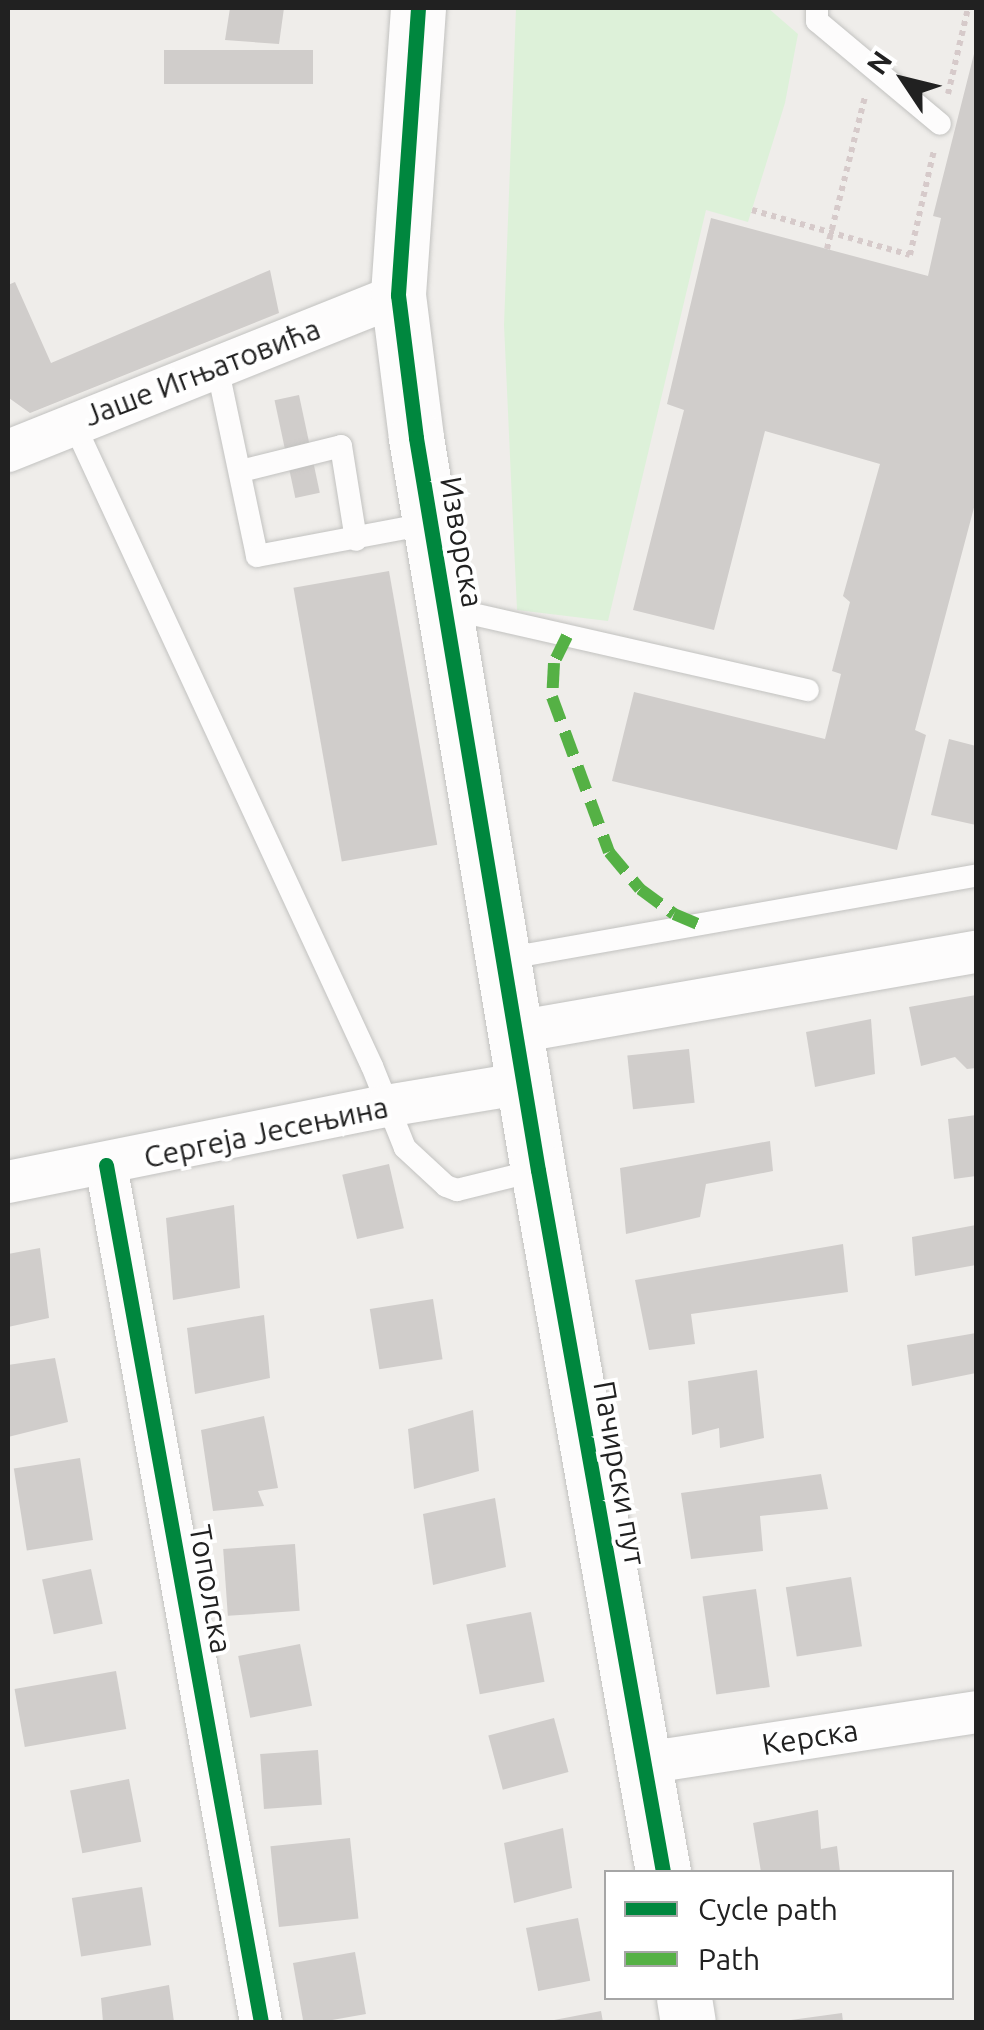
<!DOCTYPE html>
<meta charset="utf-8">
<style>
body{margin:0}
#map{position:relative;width:984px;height:2030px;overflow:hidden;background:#efedea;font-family:Ubuntu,sans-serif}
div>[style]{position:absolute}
.park>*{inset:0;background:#ddf1d9}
.building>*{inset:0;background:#d0cdcb;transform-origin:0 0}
.path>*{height:6px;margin-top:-3px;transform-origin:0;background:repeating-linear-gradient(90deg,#d6caca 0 5px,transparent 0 10px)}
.roads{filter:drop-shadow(0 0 2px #c2c2c0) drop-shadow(0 0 2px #c2c2c0)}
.service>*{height:22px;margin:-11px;padding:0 11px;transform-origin:11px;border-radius:11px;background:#fdfcfc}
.minor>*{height:42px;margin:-21px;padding:0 21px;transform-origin:21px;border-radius:21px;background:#fdfcfc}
.tertiary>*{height:55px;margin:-27.5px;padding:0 27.5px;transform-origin:27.5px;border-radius:27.5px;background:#fdfcfc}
.quiet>*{height:12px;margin-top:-6px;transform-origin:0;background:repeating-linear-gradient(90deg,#55b145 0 25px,transparent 0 37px)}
.cycleway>*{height:15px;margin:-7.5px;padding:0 7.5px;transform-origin:7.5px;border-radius:7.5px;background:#00873e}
span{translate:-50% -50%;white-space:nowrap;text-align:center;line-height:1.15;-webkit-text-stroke:8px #fff;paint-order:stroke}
.street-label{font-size:30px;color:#212121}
.frame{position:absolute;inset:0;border:10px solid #212121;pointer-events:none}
.legend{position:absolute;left:604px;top:1870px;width:350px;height:130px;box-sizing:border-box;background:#fff;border:2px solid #a6a6a6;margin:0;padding:12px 18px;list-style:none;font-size:30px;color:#212121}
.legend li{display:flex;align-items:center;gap:20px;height:50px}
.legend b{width:50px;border:2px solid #a6a6a6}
.north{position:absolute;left:854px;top:30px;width:100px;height:100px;-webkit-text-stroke:8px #fff;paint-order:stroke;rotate:305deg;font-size:28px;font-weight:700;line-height:40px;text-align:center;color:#212121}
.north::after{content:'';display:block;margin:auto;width:35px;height:45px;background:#212121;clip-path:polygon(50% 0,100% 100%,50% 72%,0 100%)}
</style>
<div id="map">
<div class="park">
<i style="clip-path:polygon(516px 8px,768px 8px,798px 34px,785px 103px,748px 222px,706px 210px,608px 621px,517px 610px,504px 325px)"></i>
</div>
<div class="building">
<i style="clip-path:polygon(230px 8px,284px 8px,279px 44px,225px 40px)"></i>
<i style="clip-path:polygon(976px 46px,976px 500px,915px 730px,926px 735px,897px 850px,612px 781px,634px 692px,825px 739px,841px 674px,832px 671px,850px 602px,843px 596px,880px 464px,765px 431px,714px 630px,633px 610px,684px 410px,667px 404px,711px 218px,928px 276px,941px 218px,933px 216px)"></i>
<i style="left:164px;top:50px;width:149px;height:34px"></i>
<i style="clip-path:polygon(270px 270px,279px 313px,30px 413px,9px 398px,8px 285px,15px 282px,51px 363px)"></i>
<i style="left:299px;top:395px;width:100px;height:25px;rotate:78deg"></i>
<i style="left:389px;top:571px;width:278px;height:97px;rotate:80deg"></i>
<i style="clip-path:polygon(949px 739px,976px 746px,976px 825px,931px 815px)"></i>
<i style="clip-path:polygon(976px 995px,976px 1068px,967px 1069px,955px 1057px,921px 1066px,909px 1007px)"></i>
<i style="clip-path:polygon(871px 1019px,875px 1074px,815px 1087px,806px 1032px)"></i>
<i style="left:689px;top:1049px;width:54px;height:62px;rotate:84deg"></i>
<i style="clip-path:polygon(976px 1115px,976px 1176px,954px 1179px,948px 1119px)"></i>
<i style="clip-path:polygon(770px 1141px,773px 1171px,706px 1184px,700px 1217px,626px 1234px,620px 1168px)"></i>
<i style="left:389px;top:1164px;width:66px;height:48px;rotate:77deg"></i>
<i style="clip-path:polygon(234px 1205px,240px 1288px,173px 1300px,166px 1218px)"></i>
<i style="clip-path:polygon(976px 1225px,976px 1265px,915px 1276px,912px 1237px)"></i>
<i style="clip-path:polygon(843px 1244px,848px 1292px,691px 1314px,695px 1344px,649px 1350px,635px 1280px)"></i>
<i style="clip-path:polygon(40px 1248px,49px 1318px,8px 1327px,8px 1254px)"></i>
<i style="left:433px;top:1299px;width:61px;height:64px;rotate:81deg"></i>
<i style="clip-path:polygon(264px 1315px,270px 1378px,195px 1394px,187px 1328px)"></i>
<i style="clip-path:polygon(976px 1333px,976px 1373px,912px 1386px,907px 1345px)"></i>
<i style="clip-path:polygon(55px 1358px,68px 1422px,8px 1437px,8px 1365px)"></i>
<i style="clip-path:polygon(757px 1370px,764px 1438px,720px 1448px,719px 1428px,692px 1435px,688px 1381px)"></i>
<i style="clip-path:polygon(473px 1410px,479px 1471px,414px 1489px,408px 1429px)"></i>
<i style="clip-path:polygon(264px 1416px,278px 1488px,258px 1491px,264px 1506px,213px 1511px,201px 1430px)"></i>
<i style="left:80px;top:1458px;width:83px;height:67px;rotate:81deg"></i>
<i style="clip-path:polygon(821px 1474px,828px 1509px,760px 1516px,763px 1551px,691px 1559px,681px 1493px)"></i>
<i style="clip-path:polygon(495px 1498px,506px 1567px,433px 1585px,423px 1514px)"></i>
<i style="left:295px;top:1544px;width:67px;height:72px;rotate:86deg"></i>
<i style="left:91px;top:1569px;width:56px;height:50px;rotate:78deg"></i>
<i style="left:851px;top:1577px;width:70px;height:66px;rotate:81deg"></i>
<i style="left:756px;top:1589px;width:99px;height:54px;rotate:82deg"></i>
<i style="left:531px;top:1612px;width:71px;height:66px;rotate:79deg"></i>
<i style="left:300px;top:1644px;width:63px;height:63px;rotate:79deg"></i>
<i style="left:116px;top:1671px;width:59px;height:103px;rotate:80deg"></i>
<i style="left:554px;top:1718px;width:56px;height:68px;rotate:75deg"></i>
<i style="left:318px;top:1750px;width:55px;height:58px;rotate:86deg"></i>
<i style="left:129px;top:1779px;width:64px;height:60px;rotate:79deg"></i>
<i style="clip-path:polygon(818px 1810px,821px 1849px,837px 1846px,840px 1872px,761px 1872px,753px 1823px)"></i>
<i style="clip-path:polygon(563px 1828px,572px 1888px,514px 1903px,504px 1843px)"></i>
<i style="left:350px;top:1838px;width:81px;height:80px;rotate:84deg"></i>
<i style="left:142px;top:1887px;width:59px;height:71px;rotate:81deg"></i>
<i style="left:578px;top:1918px;width:64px;height:53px;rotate:79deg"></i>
<i style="left:355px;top:1952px;width:63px;height:63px;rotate:80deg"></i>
<i style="clip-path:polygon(169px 1985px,174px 2022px,103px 2022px,101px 1998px)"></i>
<i style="clip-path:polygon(601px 2011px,603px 2022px,550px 2022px,549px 2021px)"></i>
<i style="clip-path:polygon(842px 2013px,843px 2022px,791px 2022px,791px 2020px)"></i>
</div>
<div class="path">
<i style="left:948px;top:94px;width:88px;rotate:-76.9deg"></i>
<i style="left:752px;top:210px;width:164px;rotate:15.9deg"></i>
<i style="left:910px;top:255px;width:108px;rotate:-77.1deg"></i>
<i style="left:827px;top:249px;width:157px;rotate:-76deg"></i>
</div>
<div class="roads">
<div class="service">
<i style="left:817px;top:8px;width:13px;rotate:90deg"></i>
<i style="left:817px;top:21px;width:160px;rotate:39.9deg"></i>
<i style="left:217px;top:366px;width:194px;rotate:78.1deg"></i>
<i style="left:257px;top:556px;width:177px;rotate:-10.7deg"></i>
<i style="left:73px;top:422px;width:710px;rotate:65.1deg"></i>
<i style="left:372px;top:1066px;width:88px;rotate:68.1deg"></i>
<i style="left:405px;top:1148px;width:56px;rotate:42.8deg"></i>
<i style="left:446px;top:1186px;width:12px;rotate:20deg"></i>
<i style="left:457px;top:1190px;width:83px;rotate:-13.9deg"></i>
<i style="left:241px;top:471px;width:103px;rotate:-14deg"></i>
<i style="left:341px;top:446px;width:95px;rotate:80.9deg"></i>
<i style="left:446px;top:608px;width:371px;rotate:12.8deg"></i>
<i style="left:503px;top:959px;width:480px;rotate:-10deg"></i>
</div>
<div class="minor">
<i style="left:8px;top:451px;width:420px;rotate:-21.8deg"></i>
<i style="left:516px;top:1032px;width:467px;rotate:-9.9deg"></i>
<i style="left:106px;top:1165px;width:871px;rotate:79.75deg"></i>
<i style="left:8px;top:1182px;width:386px;rotate:-11.4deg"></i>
<i style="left:386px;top:1106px;width:141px;rotate:-9.4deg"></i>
<i style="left:644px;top:1763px;width:336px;rotate:-8.7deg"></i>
</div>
<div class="tertiary">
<i style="left:418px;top:8px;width:288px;rotate:94deg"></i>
<i style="left:398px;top:295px;width:144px;rotate:82.8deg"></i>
<i style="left:416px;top:438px;width:742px;rotate:80.54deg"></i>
<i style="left:538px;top:1170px;width:713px;rotate:79.9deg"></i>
<i style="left:684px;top:1998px;width:24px;rotate:81deg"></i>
</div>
</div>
<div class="quiet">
<i style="left:567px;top:636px;width:30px;rotate:116deg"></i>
<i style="left:554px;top:663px;width:34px;rotate:93deg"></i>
<i style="left:552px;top:697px;width:165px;rotate:69.8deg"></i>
<i style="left:609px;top:852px;width:48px;rotate:50deg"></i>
<i style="left:640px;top:889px;width:42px;rotate:36.3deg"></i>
<i style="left:674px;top:914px;width:25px;rotate:23deg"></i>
</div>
<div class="cycleway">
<i style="left:418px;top:8px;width:288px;rotate:94deg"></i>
<i style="left:398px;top:295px;width:144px;rotate:82.8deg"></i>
<i style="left:416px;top:438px;width:742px;rotate:80.54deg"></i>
<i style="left:538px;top:1170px;width:713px;rotate:79.9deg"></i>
<i style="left:106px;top:1165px;width:871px;rotate:79.75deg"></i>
</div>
<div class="street-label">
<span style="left:202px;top:372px;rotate:-21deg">Јаше Игњатовића</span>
<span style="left:462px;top:542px;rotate:80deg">Изворска</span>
<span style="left:266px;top:1132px;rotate:-12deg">Сергеја Јесењина</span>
<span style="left:620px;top:1473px;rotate:80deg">Пачирски пут</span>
<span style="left:211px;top:1589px;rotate:80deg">Тополска</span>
<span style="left:810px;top:1737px;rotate:-9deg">Керска</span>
</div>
<div class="frame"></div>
<ul class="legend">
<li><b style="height:12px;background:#00873e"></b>Cycle path</li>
<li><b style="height:12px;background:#55b145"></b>Path</li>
</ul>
<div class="north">N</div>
</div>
